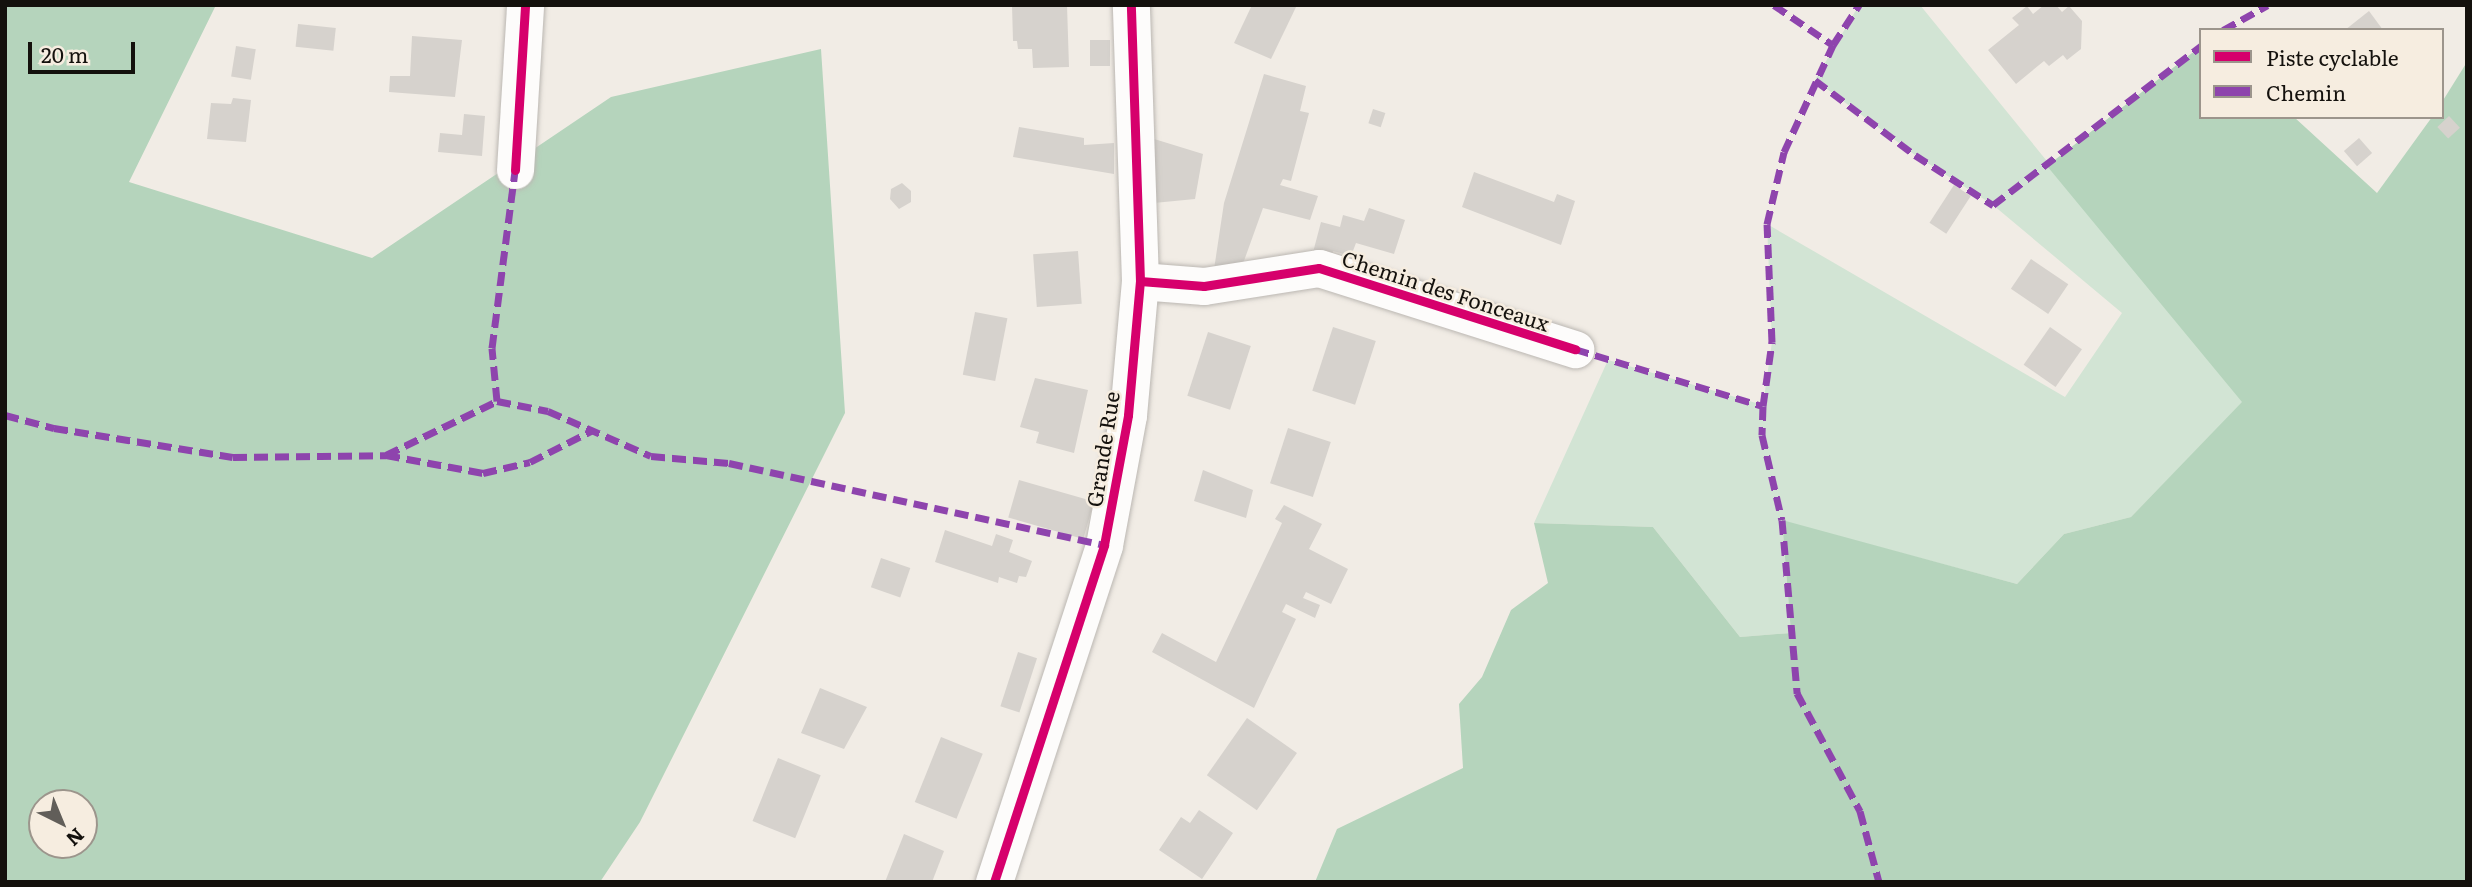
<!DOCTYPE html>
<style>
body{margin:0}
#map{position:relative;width:2472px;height:887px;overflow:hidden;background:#f1ece5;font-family:Literata,serif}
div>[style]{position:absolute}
.green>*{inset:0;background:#d2e4d4}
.forest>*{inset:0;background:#b5d4bc}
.building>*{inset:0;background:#d6d2cd;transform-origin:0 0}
.roads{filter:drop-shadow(0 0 2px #bbb7b2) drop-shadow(0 0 2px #bbb7b2)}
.minor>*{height:37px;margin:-18.5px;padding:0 18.5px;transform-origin:18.5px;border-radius:18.5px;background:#fdfcfb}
.quiet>*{height:7px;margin-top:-3.5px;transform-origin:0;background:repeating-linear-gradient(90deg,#8e44ad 0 14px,transparent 0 21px)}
.cycleway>*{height:9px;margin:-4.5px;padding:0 4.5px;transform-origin:4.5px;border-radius:4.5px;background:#d6006c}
span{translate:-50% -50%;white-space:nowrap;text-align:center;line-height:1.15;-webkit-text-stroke:5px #f6ede0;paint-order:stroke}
.street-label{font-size:21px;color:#14110d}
.frame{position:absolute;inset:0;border:7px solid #14110d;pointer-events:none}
.legend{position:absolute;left:2199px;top:28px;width:245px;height:91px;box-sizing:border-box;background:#f6ede0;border:2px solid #9c958c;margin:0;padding:9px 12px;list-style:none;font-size:21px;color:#14110d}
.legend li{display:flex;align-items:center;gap:14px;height:35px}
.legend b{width:35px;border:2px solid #9c958c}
.north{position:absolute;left:28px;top:789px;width:70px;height:70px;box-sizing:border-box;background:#f6ede0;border:2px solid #9c958c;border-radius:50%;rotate:137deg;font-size:19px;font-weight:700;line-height:28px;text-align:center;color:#14110d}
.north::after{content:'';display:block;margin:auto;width:24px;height:32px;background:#615e59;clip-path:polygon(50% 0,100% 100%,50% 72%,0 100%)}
.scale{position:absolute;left:28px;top:42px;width:107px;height:32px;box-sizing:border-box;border:4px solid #14110d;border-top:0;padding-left:9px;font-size:21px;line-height:24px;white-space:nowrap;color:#14110d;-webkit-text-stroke:5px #f6ede0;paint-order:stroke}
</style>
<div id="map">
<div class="green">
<i style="clip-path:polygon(1859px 5px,1920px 5px,2243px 402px,2131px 517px,2064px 534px,2017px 584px,1782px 521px,1791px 633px,1740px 637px,1653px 527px,1534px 523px,1608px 360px,1763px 405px,1772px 342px,1767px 224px,2065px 397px,2122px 313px,1993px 205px,1915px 155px,1815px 80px)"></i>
</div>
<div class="forest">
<i style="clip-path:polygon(evenodd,5px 5px,216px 5px,129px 182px,372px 258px,611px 97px,821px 49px,845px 413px,640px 822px,600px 882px,5px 882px,5px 5px,42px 803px,84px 803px,84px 845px,42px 845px,42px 803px)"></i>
<i style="clip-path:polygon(2201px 46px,2201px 117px,2294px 117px,2377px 193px,2432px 117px,2442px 117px,2442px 102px,2467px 62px,2467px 882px,1315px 882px,1337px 829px,1463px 768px,1459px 704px,1482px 677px,1511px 610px,1548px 583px,1534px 523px,1653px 527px,1740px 637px,1791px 633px,1782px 520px,2017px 584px,2064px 534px,2131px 517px,2242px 402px,2047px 166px)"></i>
</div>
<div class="building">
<i style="clip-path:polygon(1012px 5px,1067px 5px,1069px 67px,1033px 68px,1032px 49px,1018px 49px,1017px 41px,1013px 41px)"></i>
<i style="clip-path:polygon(1252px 5px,1297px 5px,1271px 59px,1234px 43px)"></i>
<i style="clip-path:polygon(2044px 5px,2056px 5px,2062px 12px,2069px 6px,2082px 21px,2081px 49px,2067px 60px,2063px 55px,2049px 66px,2044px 61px,2016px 84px,1988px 50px,2019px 25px,2012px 18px,2027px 6px,2033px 14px)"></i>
<i style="clip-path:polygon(2369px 11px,2383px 30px,2345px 30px)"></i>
<i style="left:298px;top:24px;width:38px;height:23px;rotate:6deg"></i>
<i style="clip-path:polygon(412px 36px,462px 40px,455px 97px,389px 92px,390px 76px,410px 76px)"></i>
<i style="left:1090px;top:40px;width:20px;height:26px"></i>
<i style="left:236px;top:46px;width:20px;height:31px;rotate:9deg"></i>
<i style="clip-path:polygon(1264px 74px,1306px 86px,1300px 111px,1309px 113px,1291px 181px,1283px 179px,1280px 185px,1318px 196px,1310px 220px,1263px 208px,1240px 272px,1213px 276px,1224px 203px)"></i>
<i style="clip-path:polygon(233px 98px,251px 100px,246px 142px,207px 139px,211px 103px,231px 104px)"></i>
<i style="left:1373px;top:109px;width:13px;height:15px;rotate:18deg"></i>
<i style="clip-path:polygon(464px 114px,485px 116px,482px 156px,438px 152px,440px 133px,462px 135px)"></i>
<i style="left:2449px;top:116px;width:16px;height:16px;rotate:47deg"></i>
<i style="clip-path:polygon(1019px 127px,1084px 138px,1084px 145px,1114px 143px,1114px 174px,1013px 157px)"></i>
<i style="clip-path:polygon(1151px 138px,1203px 154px,1195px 199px,1154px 203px)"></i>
<i style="left:2359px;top:138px;width:20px;height:20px;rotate:49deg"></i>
<i style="clip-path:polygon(1474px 172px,1554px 202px,1557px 194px,1575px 201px,1561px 245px,1462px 207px)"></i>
<i style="clip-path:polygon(902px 183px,911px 191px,911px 202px,899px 209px,890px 199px,891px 189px)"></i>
<i style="left:1954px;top:185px;width:20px;height:45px;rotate:33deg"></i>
<i style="clip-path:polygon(1369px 208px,1405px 220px,1394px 254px,1356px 243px,1351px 256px,1333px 251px,1331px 258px,1311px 260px,1321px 222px,1340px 227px,1343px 215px,1364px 221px)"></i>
<i style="left:1078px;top:251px;width:53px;height:45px;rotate:86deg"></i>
<i style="left:2031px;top:259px;width:45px;height:36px;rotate:34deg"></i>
<i style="left:975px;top:312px;width:33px;height:64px;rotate:11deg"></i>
<i style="left:1333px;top:327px;width:45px;height:67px;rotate:18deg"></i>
<i style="left:2050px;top:327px;width:39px;height:46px;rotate:35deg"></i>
<i style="left:1208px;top:332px;width:45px;height:67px;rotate:18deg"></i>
<i style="clip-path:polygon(1035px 378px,1088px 390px,1074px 453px,1036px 443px,1039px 432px,1020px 427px)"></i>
<i style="left:1288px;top:428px;width:45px;height:58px;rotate:18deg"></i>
<i style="clip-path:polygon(1203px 470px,1253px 490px,1246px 518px,1194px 501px)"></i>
<i style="left:1019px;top:480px;width:78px;height:39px;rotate:16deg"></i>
<i style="clip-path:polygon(1284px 505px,1322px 524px,1309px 549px,1348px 569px,1331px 604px,1306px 592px,1303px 598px,1320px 605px,1315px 618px,1286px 604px,1282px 612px,1296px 619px,1254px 708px,1152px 652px,1162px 633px,1216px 662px,1282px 523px,1275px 519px)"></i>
<i style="clip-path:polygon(945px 530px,992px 546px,996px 534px,1013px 540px,1009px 552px,1032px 561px,1026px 577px,1019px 576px,1017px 583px,999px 577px,998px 583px,935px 562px)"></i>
<i style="left:881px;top:558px;width:31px;height:31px;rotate:19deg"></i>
<i style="left:1018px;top:652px;width:20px;height:57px;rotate:18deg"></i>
<i style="clip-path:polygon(820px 688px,867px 707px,844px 749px,801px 733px)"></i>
<i style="left:1247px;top:718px;width:61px;height:70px;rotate:35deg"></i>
<i style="left:941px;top:737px;width:45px;height:70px;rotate:22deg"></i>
<i style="left:778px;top:758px;width:46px;height:68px;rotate:22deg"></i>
<i style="clip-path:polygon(1199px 810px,1233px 833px,1202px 879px,1159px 850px,1181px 817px,1190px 823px)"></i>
<i style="clip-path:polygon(904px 834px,944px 851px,932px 882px,885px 882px)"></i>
</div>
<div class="roads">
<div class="minor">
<i style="left:515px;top:170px;width:165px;rotate:-86.5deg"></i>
<i style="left:1140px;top:281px;width:64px;rotate:4.5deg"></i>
<i style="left:1204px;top:286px;width:116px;rotate:-8.9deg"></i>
<i style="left:1319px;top:268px;width:269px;rotate:17.6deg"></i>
<i style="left:994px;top:882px;width:354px;rotate:-71.9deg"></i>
<i style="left:1104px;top:545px;width:132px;rotate:-79.5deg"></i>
<i style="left:1128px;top:415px;width:135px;rotate:-84.9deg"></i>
<i style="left:1140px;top:281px;width:276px;rotate:-91.9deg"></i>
</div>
</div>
<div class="quiet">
<i style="left:1774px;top:5px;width:71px;rotate:34.1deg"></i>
<i style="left:2223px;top:30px;width:51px;rotate:-29.1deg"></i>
<i style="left:1815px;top:80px;width:125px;rotate:36.9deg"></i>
<i style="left:1915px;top:155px;width:93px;rotate:32.7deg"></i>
<i style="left:1993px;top:205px;width:262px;rotate:-37.4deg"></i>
<i style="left:1575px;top:349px;width:196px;rotate:16.9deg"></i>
<i style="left:1763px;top:406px;width:29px;rotate:92deg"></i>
<i style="left:1762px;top:435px;width:87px;rotate:76.8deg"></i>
<i style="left:1782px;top:520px;width:174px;rotate:85deg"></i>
<i style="left:1797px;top:693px;width:134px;rotate:61.9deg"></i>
<i style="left:1860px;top:811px;width:73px;rotate:75deg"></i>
<i style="left:497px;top:401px;width:53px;rotate:-95.4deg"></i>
<i style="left:492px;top:348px;width:179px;rotate:-82.6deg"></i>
<i style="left:1763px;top:406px;width:65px;rotate:-82deg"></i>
<i style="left:1772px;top:342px;width:118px;rotate:-92.4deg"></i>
<i style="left:1767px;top:224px;width:74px;rotate:-76.7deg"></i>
<i style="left:1784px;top:152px;width:118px;rotate:-65.4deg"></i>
<i style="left:1833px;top:45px;width:48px;rotate:-57deg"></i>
<i style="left:5px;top:415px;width:51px;rotate:14.9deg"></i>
<i style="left:54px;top:428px;width:181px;rotate:9.2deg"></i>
<i style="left:233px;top:457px;width:153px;rotate:-0.7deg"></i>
<i style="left:386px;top:455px;width:123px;rotate:-25.9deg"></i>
<i style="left:497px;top:401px;width:52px;rotate:11.1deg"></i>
<i style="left:548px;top:411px;width:112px;rotate:23.6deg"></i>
<i style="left:651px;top:456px;width:78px;rotate:5.1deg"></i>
<i style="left:729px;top:463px;width:384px;rotate:12.3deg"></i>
<i style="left:386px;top:455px;width:99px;rotate:10.5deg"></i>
<i style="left:483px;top:473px;width:48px;rotate:-13.2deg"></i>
<i style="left:530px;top:462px;width:71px;rotate:-26.9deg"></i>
</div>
<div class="cycleway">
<i style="left:515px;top:170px;width:165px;rotate:-86.5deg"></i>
<i style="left:1140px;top:281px;width:64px;rotate:4.5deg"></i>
<i style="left:1204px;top:286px;width:116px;rotate:-8.9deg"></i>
<i style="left:1319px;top:268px;width:269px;rotate:17.6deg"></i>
<i style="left:994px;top:882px;width:354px;rotate:-71.9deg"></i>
<i style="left:1104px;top:545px;width:132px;rotate:-79.5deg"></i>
<i style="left:1128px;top:415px;width:135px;rotate:-84.9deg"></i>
<i style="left:1140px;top:281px;width:276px;rotate:-91.9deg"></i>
</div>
<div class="street-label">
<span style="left:1446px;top:290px;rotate:18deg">Chemin des Fonceaux</span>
<span style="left:1102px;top:449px;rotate:-81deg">Grande Rue</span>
</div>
<div class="frame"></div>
<ul class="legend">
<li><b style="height:9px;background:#d6006c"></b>Piste cyclable</li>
<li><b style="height:9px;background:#8e44ad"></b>Chemin</li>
</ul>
<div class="north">N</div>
<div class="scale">20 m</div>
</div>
